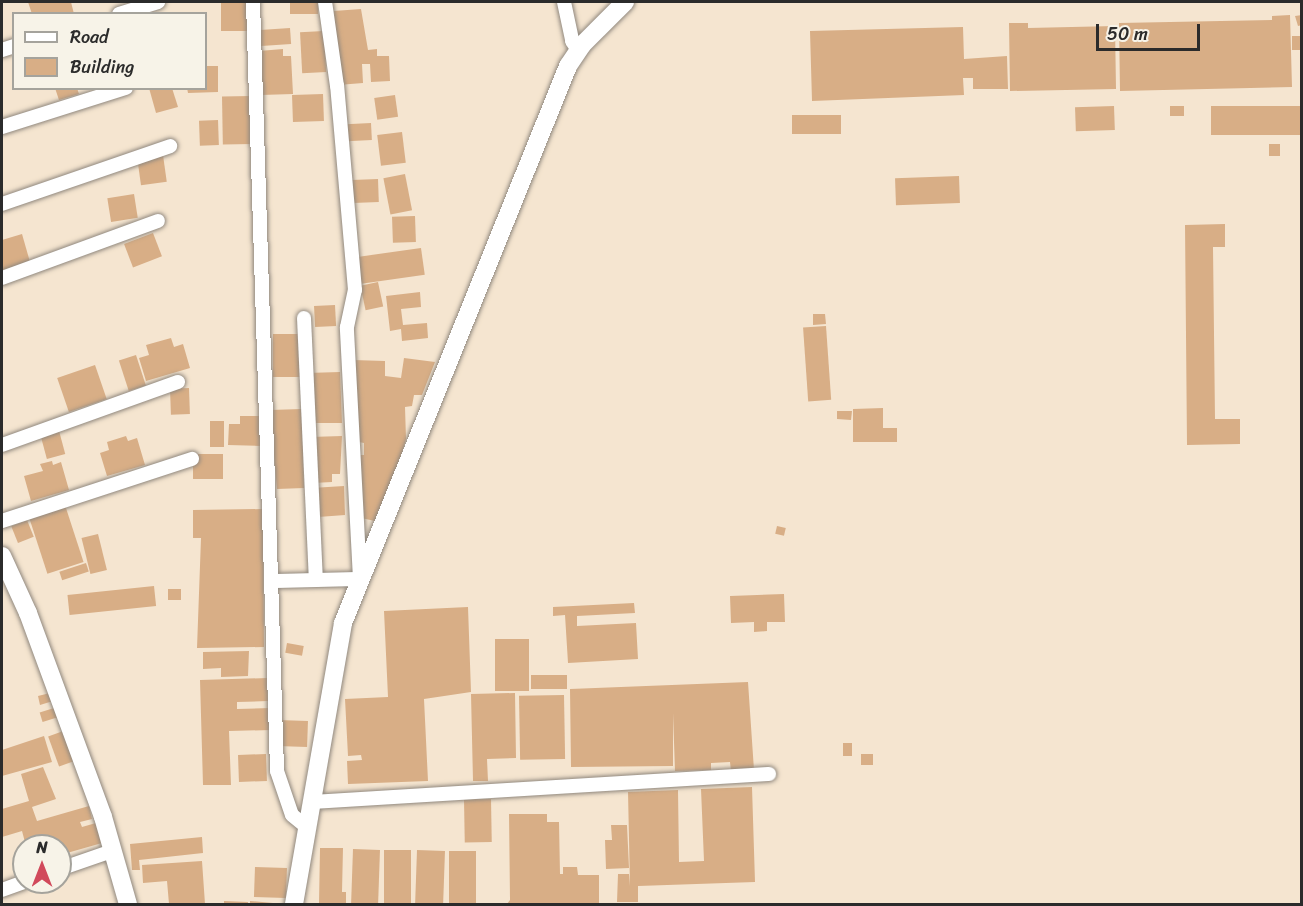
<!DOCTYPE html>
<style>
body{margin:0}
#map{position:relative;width:1303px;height:906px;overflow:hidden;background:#f5e5d0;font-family:Sriracha,sans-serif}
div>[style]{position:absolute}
.building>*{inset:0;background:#d8ae86;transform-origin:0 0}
.roads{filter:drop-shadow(0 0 2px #90887e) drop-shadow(0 0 2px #90887e)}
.minor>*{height:14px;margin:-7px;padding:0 7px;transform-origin:7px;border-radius:7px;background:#fff}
.tertiary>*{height:18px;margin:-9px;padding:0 9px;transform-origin:9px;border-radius:9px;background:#fff}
span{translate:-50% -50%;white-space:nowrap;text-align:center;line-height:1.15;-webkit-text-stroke:4.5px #f7f3e8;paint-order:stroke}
.frame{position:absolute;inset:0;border:3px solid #2b2b2b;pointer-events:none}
.legend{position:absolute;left:12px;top:12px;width:195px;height:78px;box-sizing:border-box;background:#f7f3e8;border:2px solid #a5a39c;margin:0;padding:8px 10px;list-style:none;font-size:18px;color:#2b2b2b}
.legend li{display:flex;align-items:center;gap:12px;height:30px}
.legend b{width:30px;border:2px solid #a5a39c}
.north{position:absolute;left:12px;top:834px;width:60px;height:60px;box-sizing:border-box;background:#f7f3e8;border:2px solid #a5a39c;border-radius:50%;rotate:0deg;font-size:16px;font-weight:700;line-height:24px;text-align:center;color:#2b2b2b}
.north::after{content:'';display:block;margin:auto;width:21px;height:27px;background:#d1495b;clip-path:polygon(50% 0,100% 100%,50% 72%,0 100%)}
.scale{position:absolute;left:1096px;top:24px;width:104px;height:27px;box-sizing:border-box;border:3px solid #2b2b2b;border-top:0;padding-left:8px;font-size:18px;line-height:21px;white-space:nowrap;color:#2b2b2b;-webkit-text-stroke:4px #f7f3e8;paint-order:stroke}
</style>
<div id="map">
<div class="building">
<i style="clip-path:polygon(28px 2px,71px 2px,74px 14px,32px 14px)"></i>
<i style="left:221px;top:2px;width:27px;height:29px"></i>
<i style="left:290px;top:2px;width:28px;height:12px"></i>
<i style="clip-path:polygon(361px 9px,368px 50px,377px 49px,377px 56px,389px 56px,390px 81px,371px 82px,370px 64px,362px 64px,363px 83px,338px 85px,334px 11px)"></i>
<i style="clip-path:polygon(1290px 15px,1292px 87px,1120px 91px,1119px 23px,1272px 20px,1272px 16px)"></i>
<i style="clip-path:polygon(1302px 15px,1302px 25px,1298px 26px,1295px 16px)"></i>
<i style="clip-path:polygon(1009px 23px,1028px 23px,1028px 28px,1115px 26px,1116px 89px,1010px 91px)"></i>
<i style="clip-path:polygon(963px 27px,964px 59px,1007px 56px,1008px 89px,973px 89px,973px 78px,963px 78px,964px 95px,812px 101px,810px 31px)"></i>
<i style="left:290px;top:28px;width:16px;height:30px;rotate:86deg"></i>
<i style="left:324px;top:31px;width:41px;height:24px;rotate:87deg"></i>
<i style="left:1292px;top:36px;width:10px;height:14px"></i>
<i style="clip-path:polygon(283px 49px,283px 56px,291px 56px,293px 94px,261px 95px,259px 51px)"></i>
<i style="clip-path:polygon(206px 66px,218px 66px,218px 92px,188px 93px,187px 88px,206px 88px)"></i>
<i style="clip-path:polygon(55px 88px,77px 88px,79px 94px,59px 100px)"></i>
<i style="clip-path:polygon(149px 88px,172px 88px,178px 107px,156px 113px)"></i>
<i style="left:323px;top:94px;width:27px;height:31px;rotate:88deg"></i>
<i style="left:395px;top:95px;width:22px;height:21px;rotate:82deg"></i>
<i style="left:251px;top:96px;width:48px;height:29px;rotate:89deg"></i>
<i style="left:1114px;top:106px;width:24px;height:39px;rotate:88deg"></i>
<i style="left:1184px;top:106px;width:10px;height:14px;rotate:90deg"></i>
<i style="left:1302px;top:106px;width:29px;height:91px;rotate:90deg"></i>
<i style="left:841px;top:115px;width:19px;height:49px;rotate:90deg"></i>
<i style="left:218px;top:120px;width:25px;height:19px;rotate:88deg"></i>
<i style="left:371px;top:123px;width:17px;height:25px;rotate:87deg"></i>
<i style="left:402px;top:132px;width:31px;height:25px;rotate:83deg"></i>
<i style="left:1269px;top:144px;width:11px;height:12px"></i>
<i style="left:163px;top:155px;width:27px;height:26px;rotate:82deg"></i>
<i style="left:405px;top:174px;width:37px;height:22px;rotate:79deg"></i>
<i style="left:959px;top:176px;width:27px;height:64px;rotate:88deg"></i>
<i style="left:378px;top:179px;width:23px;height:26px;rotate:88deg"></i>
<i style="left:134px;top:194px;width:24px;height:27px;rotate:81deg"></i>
<i style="left:415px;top:216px;width:26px;height:23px;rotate:88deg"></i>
<i style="clip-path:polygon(1225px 224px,1225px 247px,1213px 247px,1215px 419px,1240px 419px,1240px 444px,1187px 445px,1185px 225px)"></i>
<i style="left:153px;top:233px;width:25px;height:31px;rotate:69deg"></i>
<i style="clip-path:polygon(22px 234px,30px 262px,2px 270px,2px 240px)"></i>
<i style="left:421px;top:248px;width:27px;height:64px;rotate:82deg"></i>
<i style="left:378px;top:282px;width:25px;height:18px;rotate:78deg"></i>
<i style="clip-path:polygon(420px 292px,421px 307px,401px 309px,403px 325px,427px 323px,428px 338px,402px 341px,401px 329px,390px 331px,386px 296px)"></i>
<i style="left:335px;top:305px;width:21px;height:21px;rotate:87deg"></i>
<i style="clip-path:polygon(813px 314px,825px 314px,826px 324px,813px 325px)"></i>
<i style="left:826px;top:326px;width:74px;height:23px;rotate:86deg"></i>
<i style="left:273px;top:334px;width:29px;height:43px"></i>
<i style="clip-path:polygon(171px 338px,174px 347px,183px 344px,190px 368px,146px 381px,139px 358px,149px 355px,146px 345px)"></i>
<i style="left:136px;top:355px;width:32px;height:18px;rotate:72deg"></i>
<i style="clip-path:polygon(404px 358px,435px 362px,422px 395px,414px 395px,412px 406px,405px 407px,406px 439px,395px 478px,375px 521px,361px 518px,359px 455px,364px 455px,364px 443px,359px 442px,353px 360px,385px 361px,385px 376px,401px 378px)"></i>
<i style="left:95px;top:365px;width:36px;height:40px;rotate:71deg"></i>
<i style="clip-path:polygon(340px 372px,342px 423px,314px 423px,307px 373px)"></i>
<i style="left:189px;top:388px;width:26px;height:19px;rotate:88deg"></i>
<i style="clip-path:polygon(883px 408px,883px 428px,897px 428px,897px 442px,853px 442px,853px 409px)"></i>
<i style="clip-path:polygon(302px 409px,304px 488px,277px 489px,270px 410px)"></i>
<i style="clip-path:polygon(837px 411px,852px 411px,851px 420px,837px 419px)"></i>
<i style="clip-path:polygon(240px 416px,262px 416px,261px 446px,228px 445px,229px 424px,240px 424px)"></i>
<i style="left:210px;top:421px;width:14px;height:26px"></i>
<i style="left:58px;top:427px;width:28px;height:19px;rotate:75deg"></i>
<i style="clip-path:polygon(126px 436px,128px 441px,137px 438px,145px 465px,107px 476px,100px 453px,109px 450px,107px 442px)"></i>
<i style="clip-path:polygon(342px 436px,340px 474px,332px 474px,332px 482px,313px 483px,310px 437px)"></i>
<i style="left:193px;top:454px;width:30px;height:25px"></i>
<i style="clip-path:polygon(52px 461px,53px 465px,61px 462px,69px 490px,31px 501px,24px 476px,43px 471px,40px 464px)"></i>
<i style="clip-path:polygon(344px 486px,345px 515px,318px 517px,312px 488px)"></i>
<i style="left:65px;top:505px;width:60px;height:38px;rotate:72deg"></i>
<i style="clip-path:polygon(263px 509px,264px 647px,197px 648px,201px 538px,193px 538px,193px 510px)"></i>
<i style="left:27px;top:520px;width:18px;height:17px;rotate:68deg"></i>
<i style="left:777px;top:526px;width:9px;height:8px;rotate:13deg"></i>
<i style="left:98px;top:534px;width:37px;height:17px;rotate:76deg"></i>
<i style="left:86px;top:563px;width:9px;height:28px;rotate:72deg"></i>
<i style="left:154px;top:586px;width:20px;height:87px;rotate:84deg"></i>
<i style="left:168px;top:589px;width:13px;height:11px"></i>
<i style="clip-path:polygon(784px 594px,785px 622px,767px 622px,767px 631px,754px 632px,754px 622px,731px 623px,730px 596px)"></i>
<i style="clip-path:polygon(634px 603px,635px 613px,577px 616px,577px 626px,636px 623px,638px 659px,568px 663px,565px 615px,553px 616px,553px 607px)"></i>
<i style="clip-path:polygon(468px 607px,471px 692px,424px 699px,428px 781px,348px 784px,347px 761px,362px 760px,361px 755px,348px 756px,345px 699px,388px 697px,384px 611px)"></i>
<i style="left:495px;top:639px;width:34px;height:52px"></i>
<i style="left:287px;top:643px;width:17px;height:10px;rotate:10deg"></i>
<i style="clip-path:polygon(249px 651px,248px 676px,221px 677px,221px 668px,203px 669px,203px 652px)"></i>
<i style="left:567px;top:675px;width:14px;height:36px;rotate:90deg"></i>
<i style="clip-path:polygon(267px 678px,268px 701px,237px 702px,237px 709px,270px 708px,271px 730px,229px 731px,231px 785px,203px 785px,200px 680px)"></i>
<i style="clip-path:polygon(748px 682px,754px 770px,731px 771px,730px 762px,711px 763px,711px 770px,675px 771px,673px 713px,673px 766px,571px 767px,570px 689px)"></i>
<i style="clip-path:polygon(50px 693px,53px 701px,40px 705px,38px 696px)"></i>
<i style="clip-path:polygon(515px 693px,516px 758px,487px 759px,488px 781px,473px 781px,471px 694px)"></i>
<i style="left:564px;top:695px;width:64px;height:45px;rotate:89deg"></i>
<i style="left:54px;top:708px;width:10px;height:15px;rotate:73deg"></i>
<i style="left:278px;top:720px;width:30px;height:26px;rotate:2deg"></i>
<i style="left:66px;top:730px;width:32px;height:19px;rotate:70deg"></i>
<i style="clip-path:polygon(44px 736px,52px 762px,2px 776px,2px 750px)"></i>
<i style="left:843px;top:743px;width:9px;height:13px"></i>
<i style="left:266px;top:754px;width:27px;height:28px;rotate:88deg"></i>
<i style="left:873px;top:754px;width:11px;height:12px;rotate:90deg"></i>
<i style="clip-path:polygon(43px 767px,56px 799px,32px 807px,37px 821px,89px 806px,92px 819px,80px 822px,82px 827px,96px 823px,102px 843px,60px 855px,60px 846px,26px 846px,22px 831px,2px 837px,2px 809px,29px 801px,21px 774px)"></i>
<i style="clip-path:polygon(752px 787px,755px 882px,638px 886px,638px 902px,617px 902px,618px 874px,629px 874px,630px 886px,628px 792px,678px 790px,679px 862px,704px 861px,701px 789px)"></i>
<i style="left:491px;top:799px;width:43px;height:27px;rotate:89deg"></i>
<i style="clip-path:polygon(509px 814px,547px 814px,547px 822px,559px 822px,560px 874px,563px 874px,563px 867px,577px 867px,578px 875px,599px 875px,599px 904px,507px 904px,510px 900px)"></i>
<i style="clip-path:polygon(611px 825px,627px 825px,629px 868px,606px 869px,605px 840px,612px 840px)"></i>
<i style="clip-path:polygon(202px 837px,203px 853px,139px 860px,140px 870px,132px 870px,130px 844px)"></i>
<i style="clip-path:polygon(320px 848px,343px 848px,342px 892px,346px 892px,346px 904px,319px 904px)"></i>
<i style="left:353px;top:849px;width:27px;height:55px;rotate:2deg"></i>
<i style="left:384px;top:850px;width:27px;height:54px"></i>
<i style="left:417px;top:850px;width:28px;height:54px;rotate:2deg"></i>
<i style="left:449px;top:851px;width:27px;height:53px"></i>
<i style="clip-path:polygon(202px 861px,205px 904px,169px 904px,167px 881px,143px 883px,142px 865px)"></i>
<i style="left:255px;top:867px;width:32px;height:30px;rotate:2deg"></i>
<i style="clip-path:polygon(224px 901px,248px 902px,248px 904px,224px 904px)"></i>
<i style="clip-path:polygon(250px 901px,273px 903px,273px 904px,250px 904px)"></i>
</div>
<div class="roads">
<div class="minor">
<i style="left:253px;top:2px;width:769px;rotate:88.21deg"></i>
<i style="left:277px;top:771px;width:46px;rotate:71.2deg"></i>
<i style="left:292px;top:815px;width:19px;rotate:39deg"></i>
<i style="left:564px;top:2px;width:40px;rotate:78deg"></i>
<i style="left:572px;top:41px;width:11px;rotate:56deg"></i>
<i style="left:119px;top:14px;width:41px;rotate:-17.1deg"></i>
<i style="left:2px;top:50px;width:13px;rotate:-18deg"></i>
<i style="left:2px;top:127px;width:130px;rotate:-17.5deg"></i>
<i style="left:2px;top:204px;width:178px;rotate:-19deg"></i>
<i style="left:2px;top:278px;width:166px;rotate:-20.1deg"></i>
<i style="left:304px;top:318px;width:262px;rotate:87.4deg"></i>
<i style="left:2px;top:445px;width:187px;rotate:-19.7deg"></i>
<i style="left:2px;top:521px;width:200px;rotate:-18.1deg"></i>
<i style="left:273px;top:581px;width:87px;rotate:-1.3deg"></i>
<i style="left:360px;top:579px;width:252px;rotate:-93deg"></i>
<i style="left:347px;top:327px;width:38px;rotate:-78deg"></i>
<i style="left:355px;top:290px;width:205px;rotate:-95deg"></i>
<i style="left:337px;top:86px;width:85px;rotate:-98.1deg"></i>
<i style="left:311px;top:802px;width:459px;rotate:-3.5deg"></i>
<i style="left:60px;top:869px;width:55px;rotate:-19.1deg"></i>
<i style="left:2px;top:890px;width:23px;rotate:-20deg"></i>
</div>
<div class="tertiary">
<i style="left:2px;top:556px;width:63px;rotate:65.5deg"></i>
<i style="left:28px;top:613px;width:217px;rotate:69.8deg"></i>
<i style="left:103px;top:817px;width:91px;rotate:74deg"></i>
<i style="left:294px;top:904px;width:285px;rotate:-80.1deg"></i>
<i style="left:343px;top:623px;width:601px;rotate:-68deg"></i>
<i style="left:568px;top:66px;width:25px;rotate:-56deg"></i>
<i style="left:582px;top:45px;width:61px;rotate:-45deg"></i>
</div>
</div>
<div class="frame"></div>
<ul class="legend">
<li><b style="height:8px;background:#fff"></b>Road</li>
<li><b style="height:16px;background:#d8ae86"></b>Building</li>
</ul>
<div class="north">N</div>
<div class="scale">50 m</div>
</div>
